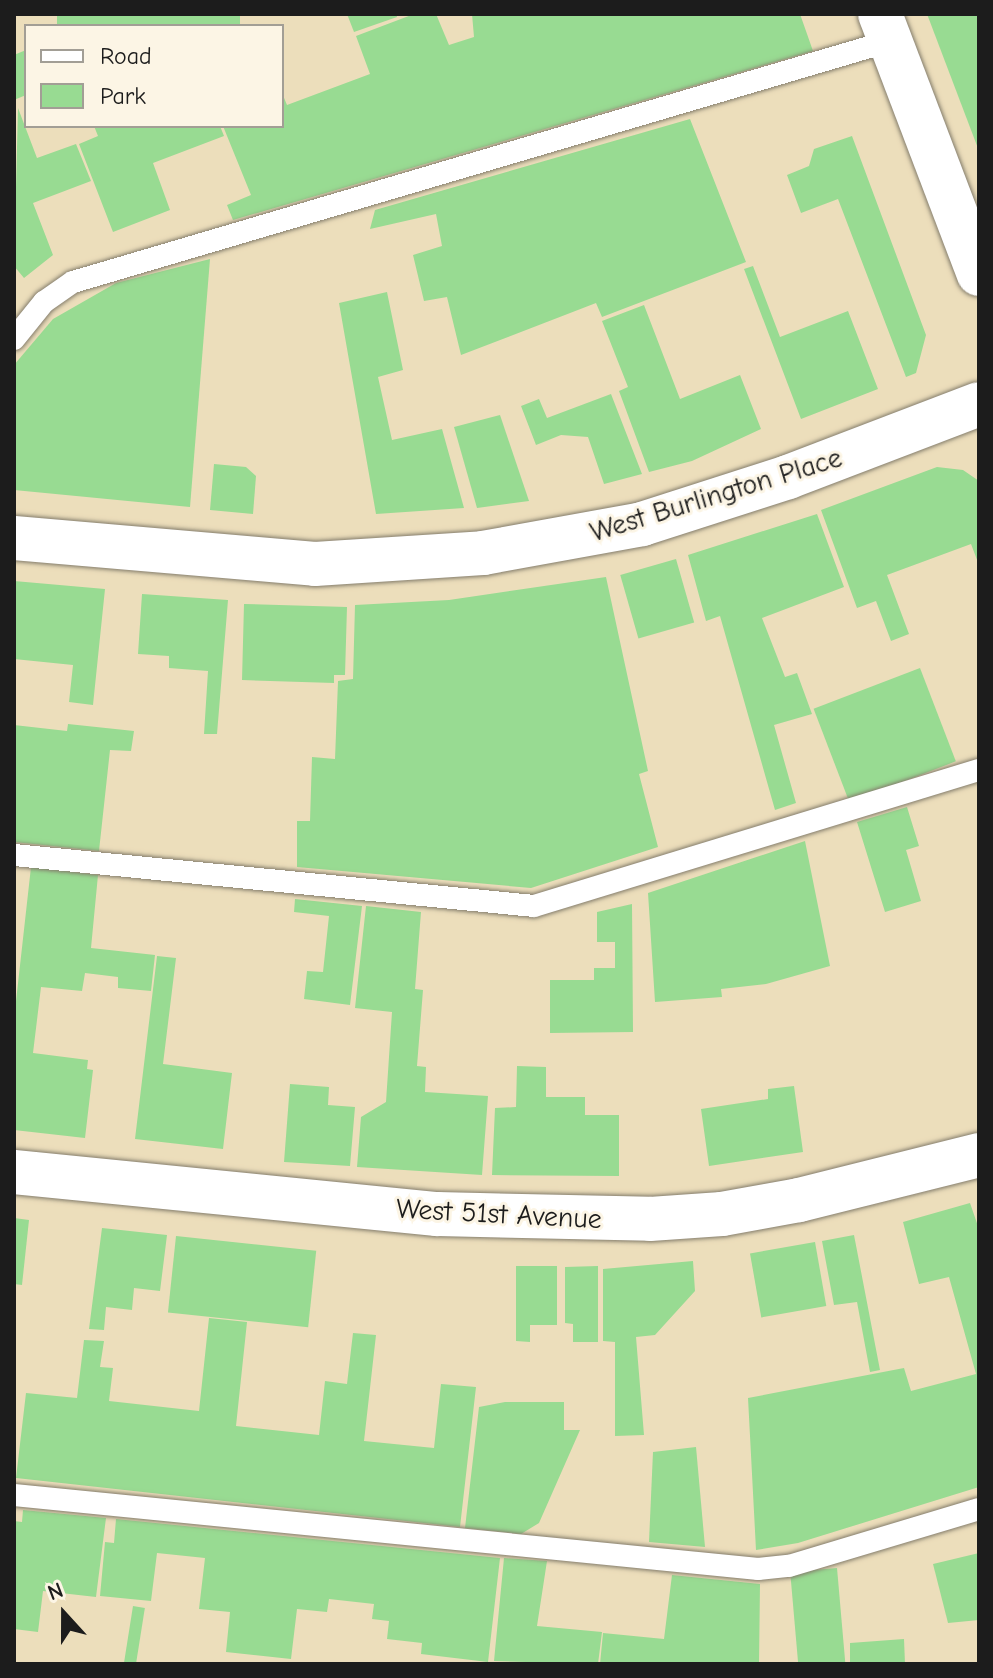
<!DOCTYPE html>
<style>
body{margin:0}
#map{position:relative;width:993px;height:1678px;overflow:hidden;background:#ecdebb;font-family:"Comic Neue",sans-serif}
div>[style]{position:absolute}
.green>*{inset:0;background:#98db92;transform-origin:0 0}
.roads{filter:drop-shadow(0 0 2px #847d6c) drop-shadow(0 0 2px #847d6c)}
.lane>*{height:22px;margin:-11px;padding:0 11px;transform-origin:11px;border-radius:11px;background:#fff}
.street>*{height:44px;margin:-22px;padding:0 22px;transform-origin:22px;border-radius:22px;background:#fff}
.secondary>*{height:44px;margin:-22px;padding:0 22px;transform-origin:22px;border-radius:22px;background:#fff}
span{translate:-50% -50%;white-space:nowrap;text-align:center;line-height:1.15;-webkit-text-stroke:6px #fcf5e5;paint-order:stroke}
.street-label{font-size:28px;color:#1c1c1c}
.frame{position:absolute;inset:0;border:16px solid #1c1c1c;pointer-events:none}
.legend{position:absolute;left:24px;top:24px;width:260px;height:104px;box-sizing:border-box;background:#fcf5e5;border:2px solid #a29e95;margin:0;padding:10px 14px;list-style:none;font-size:24px;color:#1c1c1c}
.legend li{display:flex;align-items:center;gap:16px;height:40px}
.legend b{width:40px;border:2px solid #a29e95}
.north{position:absolute;left:24px;top:1574px;width:80px;height:80px;-webkit-text-stroke:6px #fcf5e5;paint-order:stroke;rotate:339deg;font-size:22px;font-weight:700;line-height:32px;text-align:center;color:#1c1c1c}
.north::after{content:'';display:block;margin:auto;width:28px;height:36px;background:#1c1c1c;clip-path:polygon(50% 0,100% 100%,50% 72%,0 100%)}
</style>
<div id="map">
<div class="green">
<i style="left:57px;top:14px;width:183px;height:13px"></i>
<i style="clip-path:polygon(347px 14px,396px 14px,397px 17px,354px 32px)"></i>
<i style="clip-path:polygon(414px 14px,436px 14px,449px 45px,474px 37px,472px 14px,800px 14px,813px 51px,233px 220px,227px 205px,251px 195px,223px 126px,282px 126px,282px 93px,287px 105px,370px 74px,356px 36px)"></i>
<i style="clip-path:polygon(927px 14px,979px 14px,979px 151px)"></i>
<i style="clip-path:polygon(26px 50px,26px 95px,14px 100px,14px 55px)"></i>
<i style="clip-path:polygon(18px 108px,37px 158px,76px 144px,91px 181px,33px 203px,53px 255px,24px 278px,14px 266px)"></i>
<i style="clip-path:polygon(690px 119px,746px 262px,602px 317px,596px 303px,461px 355px,447px 297px,424px 301px,413px 255px,442px 246px,436px 214px,370px 229px,375px 210px)"></i>
<i style="clip-path:polygon(94px 126px,220px 126px,224px 136px,153px 163px,170px 210px,113px 232px,79px 144px,98px 136px)"></i>
<i style="clip-path:polygon(852px 136px,926px 335px,916px 373px,906px 377px,838px 199px,801px 213px,787px 175px,809px 166px,814px 149px)"></i>
<i style="clip-path:polygon(210px 259px,190px 507px,14px 490px,14px 365px,53px 319px,116px 283px)"></i>
<i style="clip-path:polygon(753px 266px,780px 337px,848px 311px,878px 389px,801px 419px,744px 269px)"></i>
<i style="clip-path:polygon(387px 292px,403px 370px,378px 377px,392px 440px,442px 429px,464px 508px,376px 514px,339px 303px)"></i>
<i style="clip-path:polygon(644px 305px,680px 399px,740px 375px,761px 429px,692px 461px,649px 472px,619px 391px,628px 387px,602px 321px)"></i>
<i style="clip-path:polygon(611px 394px,642px 474px,604px 484px,588px 437px,561px 435px,536px 445px,521px 406px,539px 399px,547px 418px)"></i>
<i style="clip-path:polygon(500px 415px,529px 501px,477px 508px,454px 427px)"></i>
<i style="clip-path:polygon(214px 464px,246px 467px,256px 476px,253px 514px,210px 510px)"></i>
<i style="clip-path:polygon(937px 467px,963px 470px,979px 481px,979px 565px,971px 544px,887px 575px,909px 634px,891px 641px,876px 601px,857px 608px,821px 510px)"></i>
<i style="clip-path:polygon(817px 514px,844px 587px,762px 618px,785px 677px,797px 673px,812px 714px,774px 725px,796px 803px,775px 810px,720px 616px,706px 621px,688px 555px)"></i>
<i style="left:676px;top:559px;width:66px;height:58px;rotate:74deg"></i>
<i style="clip-path:polygon(606px 577px,648px 771px,639px 774px,658px 847px,531px 888px,297px 867px,297px 821px,310px 821px,312px 757px,335px 759px,338px 681px,353px 679px,355px 605px,449px 600px)"></i>
<i style="clip-path:polygon(14px 581px,105px 589px,93px 705px,69px 702px,73px 665px,14px 659px)"></i>
<i style="clip-path:polygon(142px 594px,228px 600px,217px 734px,204px 734px,208px 671px,169px 668px,169px 656px,138px 654px)"></i>
<i style="clip-path:polygon(244px 604px,347px 607px,345px 675px,334px 675px,334px 683px,242px 680px)"></i>
<i style="left:920px;top:668px;width:100px;height:114px;rotate:69deg"></i>
<i style="clip-path:polygon(68px 724px,134px 731px,131px 751px,110px 750px,99px 851px,14px 842px,14px 725px,67px 731px)"></i>
<i style="clip-path:polygon(907px 807px,919px 846px,906px 850px,921px 901px,885px 912px,857px 822px)"></i>
<i style="clip-path:polygon(805px 841px,830px 966px,766px 984px,721px 989px,722px 997px,655px 1002px,648px 893px)"></i>
<i style="clip-path:polygon(31px 867px,98px 875px,91px 948px,155px 955px,151px 991px,118px 988px,118px 977px,85px 973px,82px 991px,41px 987px,33px 1053px,88px 1060px,87px 1069px,93px 1070px,85px 1138px,14px 1130px,14px 1019px)"></i>
<i style="clip-path:polygon(295px 899px,362px 906px,350px 1005px,304px 999px,307px 971px,323px 972px,329px 916px,294px 912px)"></i>
<i style="clip-path:polygon(632px 904px,633px 1032px,550px 1033px,550px 980px,594px 980px,594px 968px,615px 968px,615px 942px,597px 942px,597px 912px)"></i>
<i style="clip-path:polygon(366px 906px,421px 912px,415px 989px,423px 990px,417px 1066px,426px 1067px,425px 1092px,488px 1096px,482px 1175px,357px 1167px,361px 1117px,386px 1102px,392px 1012px,355px 1008px)"></i>
<i style="clip-path:polygon(157px 956px,176px 958px,163px 1064px,232px 1073px,223px 1149px,135px 1139px)"></i>
<i style="clip-path:polygon(517px 1066px,546px 1067px,546px 1097px,585px 1097px,585px 1115px,619px 1115px,619px 1176px,492px 1175px,495px 1108px,516px 1107px)"></i>
<i style="clip-path:polygon(290px 1084px,329px 1087px,328px 1105px,355px 1107px,350px 1166px,284px 1162px)"></i>
<i style="clip-path:polygon(794px 1086px,803px 1152px,709px 1166px,701px 1109px,768px 1099px,768px 1089px)"></i>
<i style="clip-path:polygon(970px 1203px,979px 1229px,979px 1487px,798px 1543px,756px 1550px,748px 1398px,904px 1368px,911px 1391px,976px 1374px,949px 1277px,919px 1284px,903px 1222px)"></i>
<i style="clip-path:polygon(14px 1218px,29px 1220px,22px 1285px,14px 1284px)"></i>
<i style="clip-path:polygon(102px 1228px,167px 1235px,160px 1291px,134px 1288px,132px 1310px,106px 1307px,104px 1330px,89px 1329px)"></i>
<i style="clip-path:polygon(854px 1235px,880px 1370px,870px 1372px,857px 1302px,834px 1305px,822px 1241px)"></i>
<i style="left:176px;top:1236px;width:141px;height:77px;rotate:6deg"></i>
<i style="left:815px;top:1242px;width:65px;height:66px;rotate:80deg"></i>
<i style="clip-path:polygon(693px 1261px,695px 1291px,655px 1335px,636px 1337px,644px 1435px,615px 1436px,615px 1342px,603px 1341px,603px 1269px)"></i>
<i style="clip-path:polygon(516px 1266px,557px 1266px,557px 1325px,530px 1325px,530px 1342px,516px 1341px)"></i>
<i style="clip-path:polygon(598px 1266px,598px 1342px,573px 1342px,573px 1324px,565px 1323px,565px 1267px)"></i>
<i style="clip-path:polygon(209px 1318px,247px 1322px,236px 1426px,319px 1435px,325px 1381px,347px 1384px,353px 1333px,376px 1335px,364px 1441px,434px 1448px,441px 1384px,476px 1387px,460px 1527px,16px 1478px,26px 1393px,77px 1398px,84px 1340px,104px 1341px,100px 1367px,113px 1368px,109px 1401px,199px 1411px)"></i>
<i style="clip-path:polygon(505px 1402px,564px 1402px,564px 1430px,580px 1430px,539px 1523px,521px 1534px,465px 1528px,479px 1407px)"></i>
<i style="clip-path:polygon(696px 1447px,705px 1547px,649px 1542px,653px 1452px)"></i>
<i style="clip-path:polygon(23px 1510px,106px 1518px,96px 1597px,43px 1591px,38px 1632px,14px 1629px,14px 1521px,22px 1522px)"></i>
<i style="clip-path:polygon(116px 1519px,500px 1558px,488px 1662px,421px 1654px,422px 1643px,387px 1639px,389px 1621px,372px 1619px,374px 1604px,329px 1599px,327px 1612px,297px 1609px,291px 1659px,226px 1652px,230px 1612px,199px 1609px,205px 1558px,157px 1553px,151px 1601px,100px 1596px,105px 1542px,114px 1543px)"></i>
<i style="clip-path:polygon(979px 1553px,979px 1620px,948px 1623px,933px 1564px)"></i>
<i style="clip-path:polygon(504px 1558px,547px 1561px,537px 1626px,602px 1632px,598px 1664px,494px 1661px)"></i>
<i style="left:837px;top:1568px;width:96px;height:47px;rotate:85deg"></i>
<i style="clip-path:polygon(672px 1575px,760px 1584px,759px 1664px,600px 1664px,603px 1633px,664px 1639px)"></i>
<i style="left:133px;top:1606px;width:12px;height:59px;rotate:9deg"></i>
<i style="clip-path:polygon(904px 1639px,905px 1664px,850px 1664px,850px 1643px)"></i>
</div>
<div class="roads">
<div class="lane">
<i style="left:14px;top:339px;width:48px;rotate:-51deg"></i>
<i style="left:44px;top:302px;width:35px;rotate:-35deg"></i>
<i style="left:73px;top:282px;width:852px;rotate:-16.44deg"></i>
<i style="left:14px;top:855px;width:522px;rotate:5.6deg"></i>
<i style="left:534px;top:906px;width:465px;rotate:-17deg"></i>
<i style="left:14px;top:1495px;width:748px;rotate:5.68deg"></i>
<i style="left:758px;top:1569px;width:31px;rotate:-6deg"></i>
<i style="left:789px;top:1566px;width:198px;rotate:-16.7deg"></i>
</div>
<div class="street">
<i style="left:14px;top:538px;width:302px;rotate:4.9deg"></i>
<i style="left:315px;top:564px;width:168px;rotate:-3.7deg"></i>
<i style="left:483px;top:553px;width:162px;rotate:-10.3deg"></i>
<i style="left:642px;top:524px;width:153px;rotate:-17.8deg"></i>
<i style="left:788px;top:477px;width:204px;rotate:-20.9deg"></i>
<i style="left:14px;top:1172px;width:425px;rotate:5.7deg"></i>
<i style="left:437px;top:1214px;width:213px;rotate:1.3deg"></i>
<i style="left:650px;top:1219px;width:72px;rotate:-4deg"></i>
<i style="left:722px;top:1214px;width:78px;rotate:-10.3deg"></i>
<i style="left:799px;top:1200px;width:186px;rotate:-14deg"></i>
</div>
<div class="secondary">
<i style="left:880px;top:14px;width:278px;rotate:69.2deg"></i>
</div>
</div>
<div class="street-label">
<span style="left:716px;top:495px;rotate:-17deg">West Burlington Place</span>
<span style="left:499px;top:1214px;rotate:3deg">West 51st Avenue</span>
</div>
<div class="frame"></div>
<ul class="legend">
<li><b style="height:10px;background:#fff"></b>Road</li>
<li><b style="height:22px;background:#98db92"></b>Park</li>
</ul>
<div class="north">N</div>
</div>
